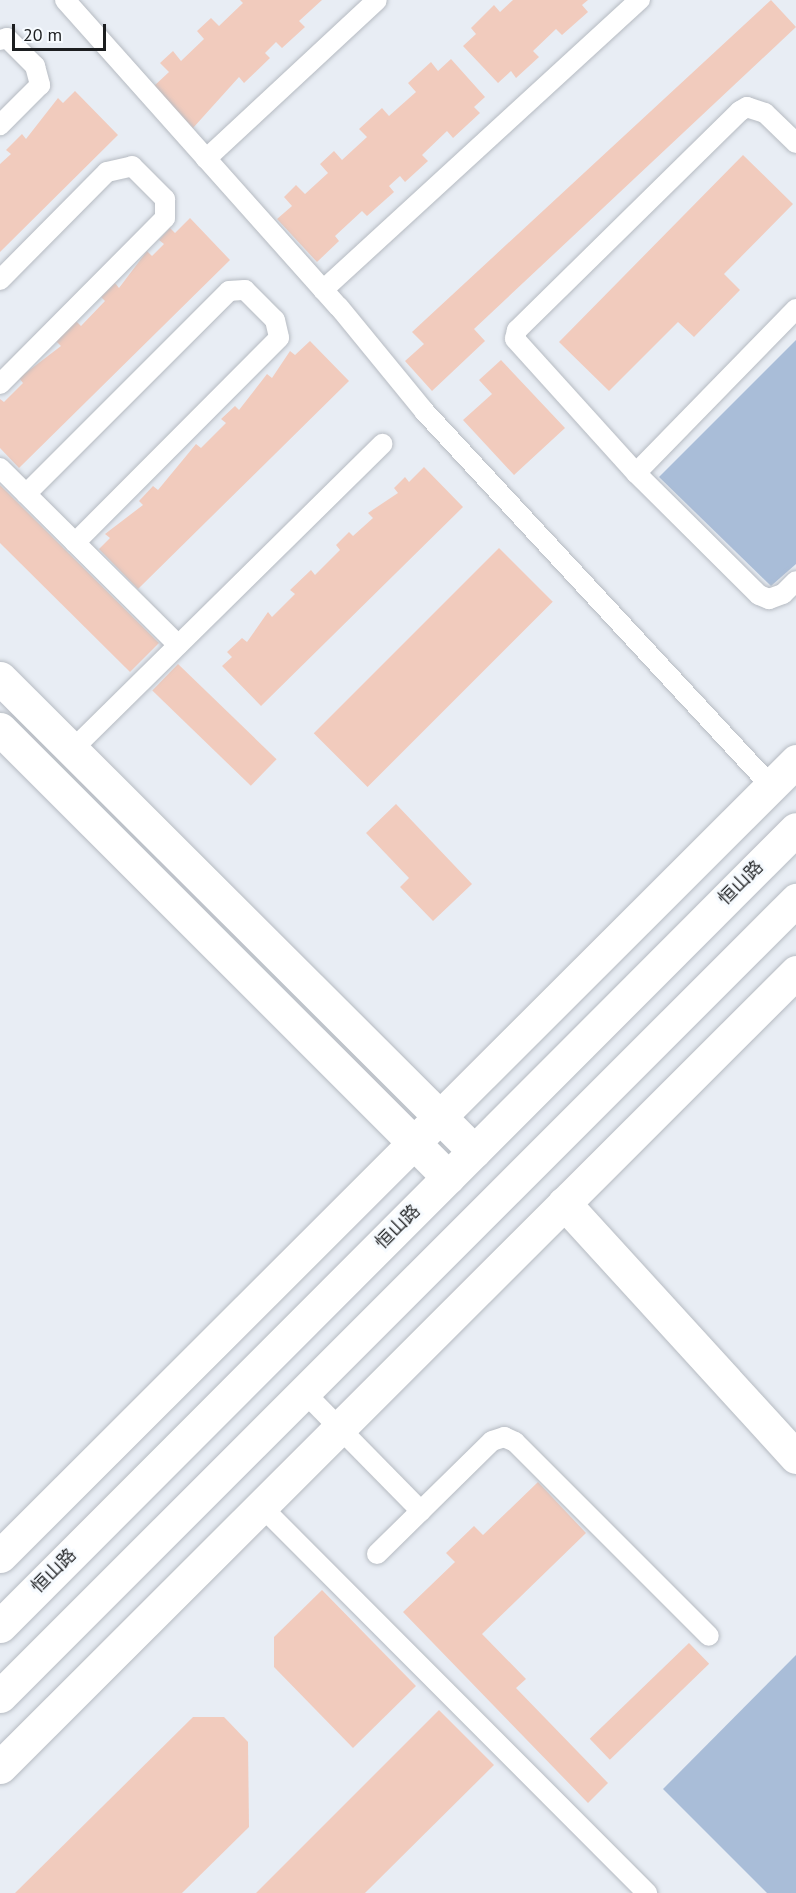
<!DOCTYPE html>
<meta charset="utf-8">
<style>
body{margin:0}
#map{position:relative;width:796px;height:1893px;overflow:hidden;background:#e8edf4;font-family:"PT Sans","Noto Sans SC",sans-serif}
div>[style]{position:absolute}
.green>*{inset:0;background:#a9bdd8}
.building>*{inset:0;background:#f1cbbd;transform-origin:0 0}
.roads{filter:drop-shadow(0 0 2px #b6bbc2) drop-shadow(0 0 2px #b6bbc2)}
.service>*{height:20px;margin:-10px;padding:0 10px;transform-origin:10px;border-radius:10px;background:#fff}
.minor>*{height:33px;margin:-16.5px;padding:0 16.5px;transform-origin:16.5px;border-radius:16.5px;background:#fff}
.tertiary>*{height:33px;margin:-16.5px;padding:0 16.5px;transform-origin:16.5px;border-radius:16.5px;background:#fff}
.secondary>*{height:33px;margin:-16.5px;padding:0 16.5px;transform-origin:16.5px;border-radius:16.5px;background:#fff}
span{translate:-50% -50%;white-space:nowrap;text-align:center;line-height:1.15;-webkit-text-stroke:6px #f7fbff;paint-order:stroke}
.street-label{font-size:18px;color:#1c1e20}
.scale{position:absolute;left:12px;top:24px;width:94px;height:27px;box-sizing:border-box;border:3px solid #1c1e20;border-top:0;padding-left:8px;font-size:18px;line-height:21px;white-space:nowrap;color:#1c1e20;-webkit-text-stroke:4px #f7fbff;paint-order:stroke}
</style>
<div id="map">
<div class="green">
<i style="clip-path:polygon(796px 340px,796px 564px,771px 586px,659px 477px)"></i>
<i style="clip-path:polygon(796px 1655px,796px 1893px,767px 1893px,663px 1789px)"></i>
</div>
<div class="building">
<i style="clip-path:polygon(240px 0,322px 0,299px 21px,305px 27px,282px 48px,276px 42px,265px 53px,270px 58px,244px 83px,239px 77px,193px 128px,154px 86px,169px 72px,160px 63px,173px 51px,181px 61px,204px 39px,197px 31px,211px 18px,219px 26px,243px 3px)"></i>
<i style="clip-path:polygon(513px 0,588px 0,582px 5px,588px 12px,562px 35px,556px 29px,533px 51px,539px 57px,516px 78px,511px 71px,498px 83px,463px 46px,476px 34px,471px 28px,494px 5px,500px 12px)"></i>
<i style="clip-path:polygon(771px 0,796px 27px,474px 329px,485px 341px,432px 391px,405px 361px,424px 344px,412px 332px)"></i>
<i style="clip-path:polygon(451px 59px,485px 97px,474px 107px,480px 113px,453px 138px,447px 131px,422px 155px,428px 161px,405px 182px,400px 176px,389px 186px,394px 192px,367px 216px,362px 211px,335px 236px,339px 241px,317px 262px,277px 219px,292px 206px,284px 197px,296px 185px,305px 194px,328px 173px,320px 164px,334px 151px,342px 160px,367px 137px,359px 129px,382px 108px,389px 116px,416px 92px,408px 83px,431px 62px,438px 71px)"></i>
<i style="clip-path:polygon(75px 91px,118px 135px,0 252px,0 164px,11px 154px,6px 150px,22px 134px,26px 139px,58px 98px,63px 103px)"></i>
<i style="clip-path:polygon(743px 155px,793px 204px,724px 274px,740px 290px,694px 337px,678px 322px,609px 391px,559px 342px)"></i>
<i style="clip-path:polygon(190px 218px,230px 260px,19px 468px,0 448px,0 399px,4px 402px,23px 383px,19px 378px,61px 346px,56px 341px,76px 321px,81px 326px,105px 301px,101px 297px,115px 283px,119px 288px,147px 251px,152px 256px,164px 244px,159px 240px,170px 228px,175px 233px)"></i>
<i style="clip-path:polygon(310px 341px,349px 381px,138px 589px,99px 549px,110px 538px,105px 534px,143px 505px,139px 501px,153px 486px,158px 490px,196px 444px,201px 448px,226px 423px,221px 419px,235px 406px,239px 410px,267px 374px,272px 378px,290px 351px,295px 355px)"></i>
<i style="clip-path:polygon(501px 360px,565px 428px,514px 475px,463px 420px,492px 394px,479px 380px)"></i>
<i style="clip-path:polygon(424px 467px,463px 507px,261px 706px,222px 666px,232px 657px,227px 652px,242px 638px,247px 642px,268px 612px,272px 617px,295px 594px,290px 590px,311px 570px,315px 575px,340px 550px,336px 545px,349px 532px,353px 536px,373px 518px,368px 513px,398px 493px,394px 488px,405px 477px,409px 482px)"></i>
<i style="clip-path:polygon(0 485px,159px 643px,130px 672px,0 543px)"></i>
<i style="left:499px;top:548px;width:76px;height:262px;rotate:45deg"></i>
<i style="left:178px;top:664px;width:137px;height:37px;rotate:44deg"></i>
<i style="clip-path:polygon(396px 804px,472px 884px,433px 921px,400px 887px,409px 878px,366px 833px)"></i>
<i style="clip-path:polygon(538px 1482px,586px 1533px,482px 1634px,526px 1679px,516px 1688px,608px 1783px,588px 1803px,403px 1612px,455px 1562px,446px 1553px,474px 1526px,483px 1535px)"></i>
<i style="clip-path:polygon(322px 1590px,416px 1686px,353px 1748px,274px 1667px,274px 1637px)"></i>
<i style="left:689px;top:1643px;width:29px;height:138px;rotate:46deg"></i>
<i style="clip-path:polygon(439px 1710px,494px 1765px,365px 1893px,256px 1893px)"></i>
<i style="clip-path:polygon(193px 1717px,224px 1717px,248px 1742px,249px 1827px,182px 1893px,15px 1893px)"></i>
</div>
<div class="roads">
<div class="service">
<i style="left:65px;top:0;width:411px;rotate:48.3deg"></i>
<i style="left:339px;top:307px;width:134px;rotate:50.7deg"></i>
<i style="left:424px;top:411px;width:511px;rotate:47.22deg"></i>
<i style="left:0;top:40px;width:7px;rotate:-16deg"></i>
<i style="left:7px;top:38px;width:40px;rotate:45deg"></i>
<i style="left:35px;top:66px;width:20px;rotate:75deg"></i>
<i style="left:40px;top:85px;width:57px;rotate:135deg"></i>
<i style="left:796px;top:143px;width:43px;rotate:-135.9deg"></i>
<i style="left:765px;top:113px;width:19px;rotate:-162deg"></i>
<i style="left:747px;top:107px;width:8px;rotate:150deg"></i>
<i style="left:740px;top:111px;width:313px;rotate:135.5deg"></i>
<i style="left:517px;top:330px;width:9px;rotate:103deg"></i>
<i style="left:515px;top:339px;width:181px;rotate:47.9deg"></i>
<i style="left:636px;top:473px;width:173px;rotate:44.8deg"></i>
<i style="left:759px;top:595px;width:11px;rotate:22deg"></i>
<i style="left:769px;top:599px;width:15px;rotate:-20deg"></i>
<i style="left:783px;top:594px;width:18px;rotate:-45deg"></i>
<i style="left:206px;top:159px;width:233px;rotate:-42.9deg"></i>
<i style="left:0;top:280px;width:152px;rotate:-45.3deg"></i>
<i style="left:107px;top:172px;width:26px;rotate:-13deg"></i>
<i style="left:132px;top:166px;width:47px;rotate:45deg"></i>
<i style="left:165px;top:199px;width:19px;rotate:90deg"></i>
<i style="left:165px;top:218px;width:234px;rotate:134.8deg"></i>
<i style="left:323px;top:290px;width:430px;rotate:-42.5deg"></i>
<i style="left:0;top:468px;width:251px;rotate:44.8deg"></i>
<i style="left:636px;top:473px;width:229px;rotate:-45.7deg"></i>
<i style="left:26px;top:494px;width:287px;rotate:-45deg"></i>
<i style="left:229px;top:291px;width:16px;rotate:-4deg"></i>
<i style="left:245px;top:290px;width:42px;rotate:45deg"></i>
<i style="left:275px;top:320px;width:18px;rotate:77deg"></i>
<i style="left:279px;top:338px;width:289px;rotate:134.9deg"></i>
<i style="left:72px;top:750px;width:436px;rotate:-44.6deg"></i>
<i style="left:304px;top:1392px;width:167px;rotate:45.5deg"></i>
<i style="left:261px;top:1506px;width:547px;rotate:45.07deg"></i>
<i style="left:377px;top:1554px;width:161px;rotate:-44.5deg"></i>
<i style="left:492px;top:1441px;width:13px;rotate:-18deg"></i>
<i style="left:504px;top:1437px;width:12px;rotate:24deg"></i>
<i style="left:515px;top:1442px;width:274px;rotate:45deg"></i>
</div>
<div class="minor">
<i style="left:564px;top:1203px;width:344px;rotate:47.6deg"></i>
<i style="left:0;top:1556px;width:1125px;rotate:-44.96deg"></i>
<i style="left:0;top:1767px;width:1125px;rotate:-44.96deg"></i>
</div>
<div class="tertiary">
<i style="left:0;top:678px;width:670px;rotate:44.94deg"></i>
<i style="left:0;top:729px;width:634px;rotate:45deg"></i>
</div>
<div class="secondary">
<i style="left:0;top:1626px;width:1126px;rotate:-45.04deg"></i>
<i style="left:0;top:1696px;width:1126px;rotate:-45deg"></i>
</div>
</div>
<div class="street-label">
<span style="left:741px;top:883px;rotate:-45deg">恒山路</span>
<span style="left:398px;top:1227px;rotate:-45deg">恒山路</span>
<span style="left:54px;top:1571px;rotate:-45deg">恒山路</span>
</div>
<div class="scale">20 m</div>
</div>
